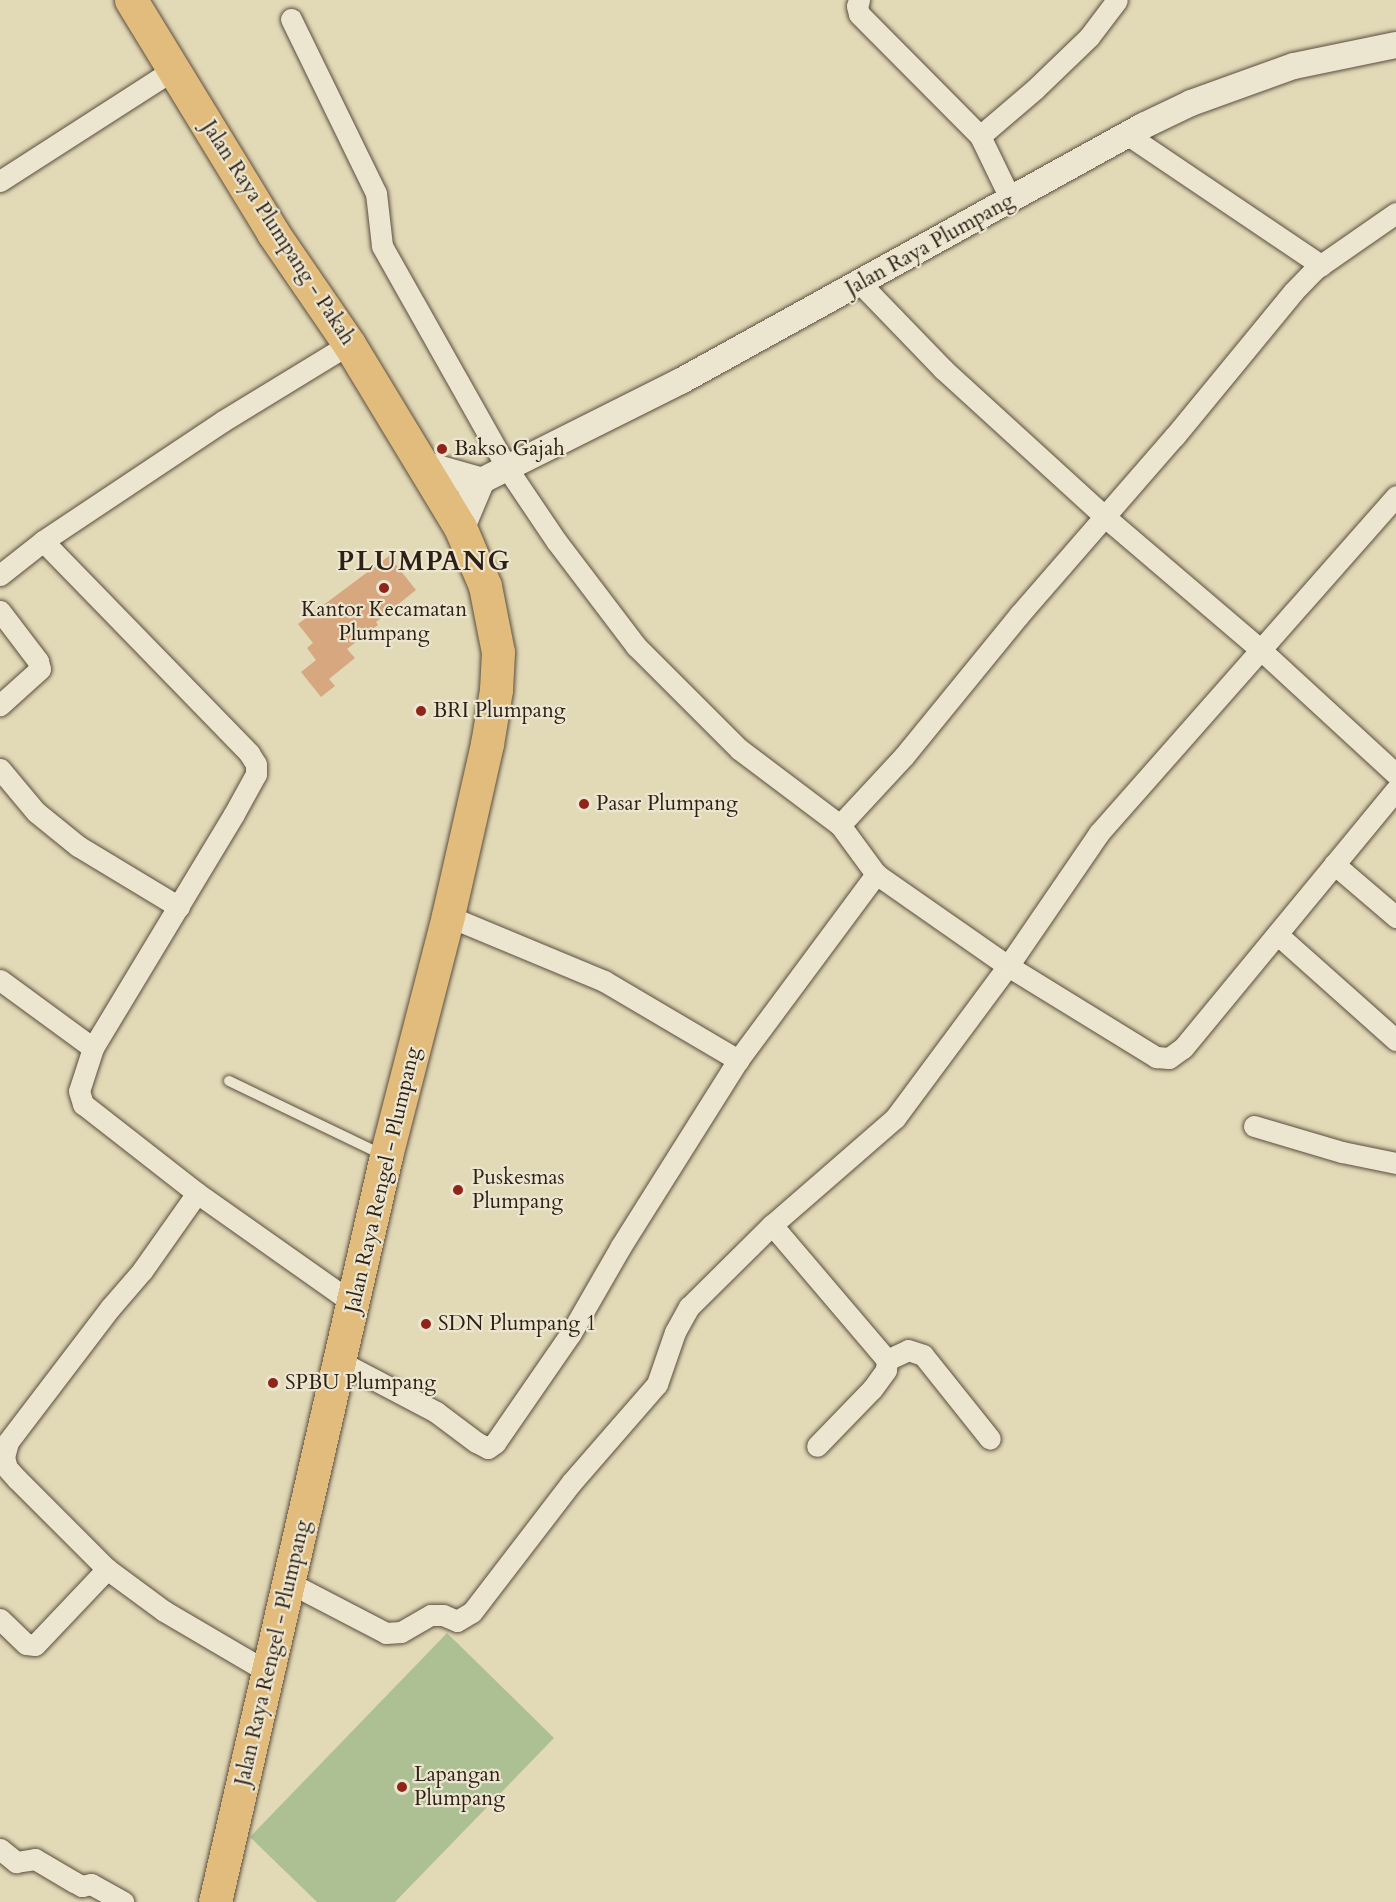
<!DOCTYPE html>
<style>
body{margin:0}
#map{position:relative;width:1396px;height:1902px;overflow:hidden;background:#e2d9b7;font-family:Cardo,serif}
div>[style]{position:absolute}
.green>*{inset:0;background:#adc093}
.building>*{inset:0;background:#d7a77f}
.roads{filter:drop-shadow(0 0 2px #5b4e3e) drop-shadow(0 0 2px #5b4e3e)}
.service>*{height:10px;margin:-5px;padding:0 5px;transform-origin:5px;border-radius:5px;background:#ece6d0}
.minor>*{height:21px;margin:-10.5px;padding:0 10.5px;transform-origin:10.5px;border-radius:10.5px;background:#ece6d0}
.tertiary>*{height:26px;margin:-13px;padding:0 13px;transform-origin:13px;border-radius:13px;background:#ece6d0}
.secondary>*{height:30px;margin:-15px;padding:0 15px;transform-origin:15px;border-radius:15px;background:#ece6d0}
.primary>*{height:33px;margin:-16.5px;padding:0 16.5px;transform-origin:16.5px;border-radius:16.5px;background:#e1bc7c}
.dots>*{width:16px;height:16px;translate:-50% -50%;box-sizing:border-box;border:3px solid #ece6d0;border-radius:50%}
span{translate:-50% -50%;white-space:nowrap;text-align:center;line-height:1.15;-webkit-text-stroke:4.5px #ece6d0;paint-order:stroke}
.street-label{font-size:21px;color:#2e2015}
.poi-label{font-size:21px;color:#2e2015}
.left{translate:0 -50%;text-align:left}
.district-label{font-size:27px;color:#2e2015;font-weight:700;letter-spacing:1.5px}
</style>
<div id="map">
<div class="green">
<i style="clip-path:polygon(447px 1633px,554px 1738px,395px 1902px,317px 1902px,250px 1837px)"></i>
</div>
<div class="building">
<i style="clip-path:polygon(389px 556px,416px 590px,376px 622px,378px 625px,347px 649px,355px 658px,329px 679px,335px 686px,321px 697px,301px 672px,316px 660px,307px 648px,313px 643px,298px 624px)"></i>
</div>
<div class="roads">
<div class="service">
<i style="left:229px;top:1081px;width:171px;rotate:25.7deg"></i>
</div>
<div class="minor">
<i style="left:859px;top:0;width:6px;rotate:108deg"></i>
<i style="left:857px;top:6px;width:8px;rotate:76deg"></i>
<i style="left:859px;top:14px;width:172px;rotate:45.2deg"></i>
<i style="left:980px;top:136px;width:71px;rotate:64.2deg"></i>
<i style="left:291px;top:19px;width:194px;rotate:64deg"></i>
<i style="left:376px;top:193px;width:53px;rotate:83.5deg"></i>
<i style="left:382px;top:246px;width:255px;rotate:60.6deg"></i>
<i style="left:507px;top:468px;width:89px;rotate:56deg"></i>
<i style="left:557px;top:542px;width:131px;rotate:52.8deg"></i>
<i style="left:636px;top:646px;width:146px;rotate:45deg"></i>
<i style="left:739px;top:749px;width:126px;rotate:37deg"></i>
<i style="left:840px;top:825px;width:61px;rotate:53.7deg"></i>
<i style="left:876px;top:874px;width:161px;rotate:34.9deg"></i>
<i style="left:1008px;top:966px;width:174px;rotate:31.6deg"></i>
<i style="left:1156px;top:1057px;width:13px;rotate:4deg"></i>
<i style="left:1169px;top:1058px;width:17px;rotate:-36deg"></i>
<i style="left:1183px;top:1048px;width:335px;rotate:-50.5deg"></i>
<i style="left:1128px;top:135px;width:233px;rotate:34deg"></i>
<i style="left:980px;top:136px;width:72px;rotate:-40.5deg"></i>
<i style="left:1035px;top:89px;width:75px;rotate:-43.9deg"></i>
<i style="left:1089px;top:37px;width:46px;rotate:-52.9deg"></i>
<i style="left:0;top:181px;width:206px;rotate:-32.7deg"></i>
<i style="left:860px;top:283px;width:120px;rotate:46deg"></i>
<i style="left:943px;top:369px;width:218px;rotate:42.4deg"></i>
<i style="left:1104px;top:516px;width:206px;rotate:40.5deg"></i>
<i style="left:1261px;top:650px;width:183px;rotate:42.6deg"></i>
<i style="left:43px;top:541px;width:296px;rotate:45.8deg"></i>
<i style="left:249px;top:753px;width:13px;rotate:58deg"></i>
<i style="left:256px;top:764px;width:10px;rotate:90deg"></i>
<i style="left:256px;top:774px;width:46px;rotate:118.8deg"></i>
<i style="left:234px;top:814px;width:273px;rotate:121.1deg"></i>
<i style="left:93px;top:1048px;width:45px;rotate:108deg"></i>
<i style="left:79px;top:1091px;width:14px;rotate:73deg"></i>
<i style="left:83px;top:1104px;width:145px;rotate:38deg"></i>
<i style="left:197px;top:1193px;width:191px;rotate:35.2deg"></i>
<i style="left:0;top:575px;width:55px;rotate:-38.3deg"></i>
<i style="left:43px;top:541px;width:216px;rotate:-33.7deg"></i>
<i style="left:223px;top:421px;width:148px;rotate:-31.4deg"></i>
<i style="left:0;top:611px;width:63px;rotate:52.8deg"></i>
<i style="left:38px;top:661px;width:8px;rotate:76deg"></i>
<i style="left:40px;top:669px;width:54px;rotate:138deg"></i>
<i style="left:0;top:769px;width:56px;rotate:50.1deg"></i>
<i style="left:36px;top:812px;width:54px;rotate:39deg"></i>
<i style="left:78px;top:846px;width:118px;rotate:31.1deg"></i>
<i style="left:840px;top:825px;width:94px;rotate:-47.2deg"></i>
<i style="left:904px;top:756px;width:182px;rotate:-50.8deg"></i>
<i style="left:1019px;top:615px;width:236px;rotate:-49deg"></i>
<i style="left:1174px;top:437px;width:188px;rotate:-50.6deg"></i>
<i style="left:1293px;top:292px;width:30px;rotate:-46deg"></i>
<i style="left:1314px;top:270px;width:100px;rotate:-34.8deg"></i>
<i style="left:1334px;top:864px;width:82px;rotate:40.5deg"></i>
<i style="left:448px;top:916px;width:169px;rotate:22.6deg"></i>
<i style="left:604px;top:981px;width:156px;rotate:30.5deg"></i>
<i style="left:1278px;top:935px;width:158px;rotate:41.7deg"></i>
<i style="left:0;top:980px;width:115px;rotate:36.2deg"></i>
<i style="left:1254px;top:1126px;width:92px;rotate:16.5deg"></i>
<i style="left:1342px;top:1152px;width:55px;rotate:11.5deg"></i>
<i style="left:197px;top:1193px;width:95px;rotate:125.2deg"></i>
<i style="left:142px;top:1271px;width:49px;rotate:130.9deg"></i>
<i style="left:110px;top:1308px;width:168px;rotate:127.3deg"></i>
<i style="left:8px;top:1442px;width:16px;rotate:105deg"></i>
<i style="left:4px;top:1457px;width:11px;rotate:75deg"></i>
<i style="left:7px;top:1468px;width:15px;rotate:48deg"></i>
<i style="left:17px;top:1479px;width:127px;rotate:45deg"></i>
<i style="left:107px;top:1569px;width:71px;rotate:36.4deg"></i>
<i style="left:164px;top:1611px;width:121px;rotate:30.4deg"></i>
<i style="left:772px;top:1225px;width:177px;rotate:49.6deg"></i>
<i style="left:887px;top:1360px;width:10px;rotate:96deg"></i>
<i style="left:886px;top:1370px;width:24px;rotate:126deg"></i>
<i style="left:872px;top:1389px;width:79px;rotate:134deg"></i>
<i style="left:887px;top:1360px;width:23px;rotate:-25deg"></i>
<i style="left:908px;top:1350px;width:16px;rotate:18deg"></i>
<i style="left:923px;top:1355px;width:107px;rotate:51.4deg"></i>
<i style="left:339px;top:1361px;width:110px;rotate:27.7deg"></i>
<i style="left:436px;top:1412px;width:50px;rotate:36.9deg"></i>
<i style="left:476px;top:1442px;width:13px;rotate:27deg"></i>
<i style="left:488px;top:1448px;width:9px;rotate:-36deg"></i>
<i style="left:495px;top:1443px;width:134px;rotate:-55.4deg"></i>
<i style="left:571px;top:1333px;width:100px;rotate:-60.1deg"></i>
<i style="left:621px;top:1246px;width:220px;rotate:-57.8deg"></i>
<i style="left:738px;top:1060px;width:232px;rotate:-53.4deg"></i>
<i style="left:288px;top:1582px;width:110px;rotate:27.5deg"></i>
<i style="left:386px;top:1633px;width:15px;rotate:-4deg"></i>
<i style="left:401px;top:1632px;width:34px;rotate:-30deg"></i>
<i style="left:431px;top:1615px;width:12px"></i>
<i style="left:443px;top:1615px;width:15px;rotate:23deg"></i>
<i style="left:457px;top:1621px;width:17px;rotate:-31deg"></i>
<i style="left:472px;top:1612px;width:163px;rotate:-52.5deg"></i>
<i style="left:571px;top:1483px;width:131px;rotate:-49deg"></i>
<i style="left:657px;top:1384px;width:55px;rotate:-70.9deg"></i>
<i style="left:675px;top:1332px;width:29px;rotate:-61deg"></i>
<i style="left:689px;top:1307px;width:117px;rotate:-44.7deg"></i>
<i style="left:772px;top:1225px;width:163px;rotate:-41deg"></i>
<i style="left:895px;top:1118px;width:189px;rotate:-53.4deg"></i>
<i style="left:1008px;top:966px;width:161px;rotate:-55.6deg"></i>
<i style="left:1099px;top:833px;width:449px;rotate:-48.6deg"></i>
<i style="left:0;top:1619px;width:36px;rotate:44deg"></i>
<i style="left:26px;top:1644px;width:9px;rotate:6deg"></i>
<i style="left:35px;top:1645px;width:105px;rotate:-46.5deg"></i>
<i style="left:0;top:1849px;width:21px;rotate:39deg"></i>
<i style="left:16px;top:1862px;width:19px;rotate:-9deg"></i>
<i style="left:35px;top:1859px;width:45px;rotate:30.5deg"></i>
<i style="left:74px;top:1882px;width:9px;rotate:27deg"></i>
<i style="left:82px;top:1886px;width:9px;rotate:-13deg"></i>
<i style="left:91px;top:1884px;width:37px;rotate:29deg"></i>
</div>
<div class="tertiary">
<i style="left:479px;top:482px;width:226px;rotate:-26.6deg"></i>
<i style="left:681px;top:381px;width:528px;rotate:-28.9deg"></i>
<i style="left:1143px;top:126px;width:53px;rotate:-25.6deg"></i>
<i style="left:1191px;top:103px;width:109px;rotate:-19.8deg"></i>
<i style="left:1294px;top:66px;width:104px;rotate:-11.6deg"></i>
</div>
<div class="secondary">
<i style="left:426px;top:467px;width:55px;rotate:15.8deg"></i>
<i style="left:479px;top:482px;width:49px;rotate:112.9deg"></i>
</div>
<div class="primary">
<i style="left:131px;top:0;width:273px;rotate:58.6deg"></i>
<i style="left:273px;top:233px;width:135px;rotate:55.6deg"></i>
<i style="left:349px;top:344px;width:214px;rotate:58.8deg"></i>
<i style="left:460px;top:527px;width:64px;rotate:67deg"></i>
<i style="left:485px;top:586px;width:67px;rotate:78.9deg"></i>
<i style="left:498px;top:652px;width:38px;rotate:93deg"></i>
<i style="left:496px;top:690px;width:55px;rotate:99.5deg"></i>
<i style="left:487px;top:744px;width:176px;rotate:102.8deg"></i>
<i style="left:448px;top:916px;width:248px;rotate:104.5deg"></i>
<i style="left:386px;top:1156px;width:765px;rotate:102.91deg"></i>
</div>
</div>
<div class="dots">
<i style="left:442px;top:449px;background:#8f2418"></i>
<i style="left:384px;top:588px;background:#8f2418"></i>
<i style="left:421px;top:711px;background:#8f2418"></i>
<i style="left:584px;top:804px;background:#8f2418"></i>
<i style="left:458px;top:1190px;background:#8f2418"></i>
<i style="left:426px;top:1324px;background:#8f2418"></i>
<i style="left:273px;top:1383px;background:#8f2418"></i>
<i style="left:402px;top:1787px;background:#8f2418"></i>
</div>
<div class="street-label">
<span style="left:278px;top:233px;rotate:57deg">Jalan Raya Plumpang - Pakah</span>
<span style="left:930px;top:245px;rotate:-29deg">Jalan Raya Plumpang</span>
<span style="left:383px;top:1180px;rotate:-77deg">Jalan Raya Rengel - Plumpang</span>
<span style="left:273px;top:1653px;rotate:-77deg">Jalan Raya Rengel - Plumpang</span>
</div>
<div class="poi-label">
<span class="left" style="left:454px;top:449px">Bakso Gajah</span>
<span style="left:384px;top:622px">Kantor Kecamatan<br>Plumpang</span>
<span class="left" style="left:433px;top:711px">BRI Plumpang</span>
<span class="left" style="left:596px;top:804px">Pasar Plumpang</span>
<span class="left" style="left:472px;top:1190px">Puskesmas<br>Plumpang</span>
<span class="left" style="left:438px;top:1324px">SDN Plumpang 1</span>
<span class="left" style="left:285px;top:1383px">SPBU Plumpang</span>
<span class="left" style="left:414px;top:1787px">Lapangan<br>Plumpang</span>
</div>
<div class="district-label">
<span style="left:424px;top:562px">PLUMPANG</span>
</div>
</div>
